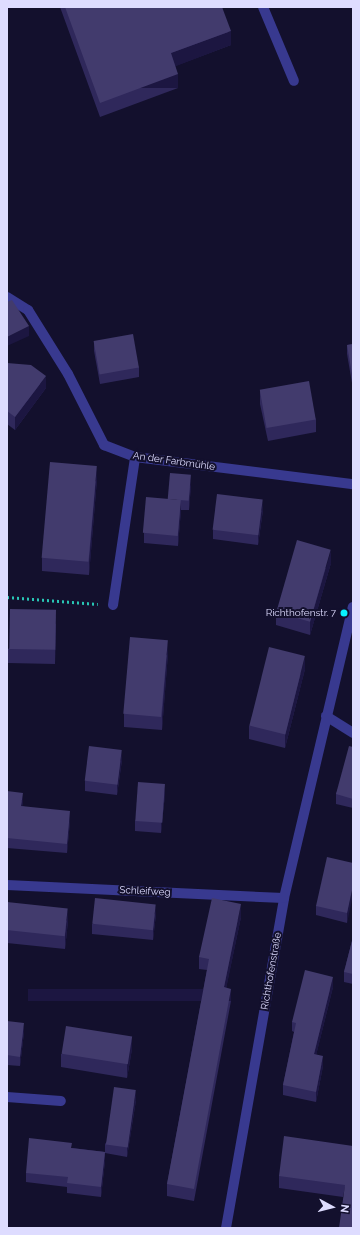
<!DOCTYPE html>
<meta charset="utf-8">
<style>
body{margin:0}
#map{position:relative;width:360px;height:1235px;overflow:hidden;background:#13102d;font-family:Raleway,sans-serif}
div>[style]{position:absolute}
.path>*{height:2.5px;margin-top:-1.25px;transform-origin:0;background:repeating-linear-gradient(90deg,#28c6b5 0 2px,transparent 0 5px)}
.minor>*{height:10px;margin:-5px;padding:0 5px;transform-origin:5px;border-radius:5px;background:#38398f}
.wall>*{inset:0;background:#2f285b}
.shaded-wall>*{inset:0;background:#1c1641;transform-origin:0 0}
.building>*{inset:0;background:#423b6d;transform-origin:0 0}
.dots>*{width:11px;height:11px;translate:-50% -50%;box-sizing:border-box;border:2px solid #13102d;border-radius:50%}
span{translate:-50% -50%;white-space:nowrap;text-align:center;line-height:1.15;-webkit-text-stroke:4px #13102d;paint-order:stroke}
.street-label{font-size:10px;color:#dedcff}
.poi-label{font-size:10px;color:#dedcff}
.right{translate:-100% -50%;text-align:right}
.frame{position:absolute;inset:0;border:8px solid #dedcff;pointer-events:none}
.north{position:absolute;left:312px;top:1187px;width:40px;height:40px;-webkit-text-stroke:3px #13102d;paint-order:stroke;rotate:97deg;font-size:11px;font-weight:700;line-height:16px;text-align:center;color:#dedcff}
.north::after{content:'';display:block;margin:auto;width:14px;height:18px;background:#dedcff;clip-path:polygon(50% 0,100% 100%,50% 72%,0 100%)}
</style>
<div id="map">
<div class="path">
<i style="left:7px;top:597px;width:91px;rotate:4.4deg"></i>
</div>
<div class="minor">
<i style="left:263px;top:7px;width:80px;rotate:67.3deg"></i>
<i style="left:7px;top:297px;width:25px;rotate:32deg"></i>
<i style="left:28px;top:310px;width:75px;rotate:58deg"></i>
<i style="left:68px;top:374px;width:80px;rotate:63.1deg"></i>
<i style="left:104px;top:445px;width:33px;rotate:21deg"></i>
<i style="left:135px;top:457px;width:220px;rotate:7.1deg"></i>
<i style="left:113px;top:605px;width:150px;rotate:-81.5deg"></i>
<i style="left:326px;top:716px;width:32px;rotate:32deg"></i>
<i style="left:7px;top:885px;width:277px;rotate:2.7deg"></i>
<i style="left:7px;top:1097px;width:54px;rotate:4.2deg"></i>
<i style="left:226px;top:1228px;width:335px;rotate:-80deg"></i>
<i style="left:284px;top:898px;width:299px;rotate:-76.7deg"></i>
</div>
<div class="wall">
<i style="clip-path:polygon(60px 7px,222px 7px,231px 45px,175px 66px,178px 88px,100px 117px)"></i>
<i style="clip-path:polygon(94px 341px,139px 367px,139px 377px,100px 384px,94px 351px)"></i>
<i style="clip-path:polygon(353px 344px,353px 383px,352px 383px,347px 354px,347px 345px)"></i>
<i style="clip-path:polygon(7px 363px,46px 388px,15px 430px,7px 424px)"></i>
<i style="clip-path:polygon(260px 391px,316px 419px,316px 432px,268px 441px,260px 404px)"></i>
<i style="clip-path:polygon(97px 479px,89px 575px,42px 571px,42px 558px)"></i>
<i style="clip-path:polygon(191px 485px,189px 510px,181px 510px,178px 546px,144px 543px,144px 533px)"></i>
<i style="clip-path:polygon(263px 510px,258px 545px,213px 539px,213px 530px)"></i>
<i style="clip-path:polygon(331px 563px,310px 635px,276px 625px,276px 612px)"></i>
<i style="clip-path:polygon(56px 624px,55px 664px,8px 663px,8px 649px)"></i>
<i style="clip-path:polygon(168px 653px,162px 730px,124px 727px,124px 714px)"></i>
<i style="clip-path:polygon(305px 669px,285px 748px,249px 739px,249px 726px)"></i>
<i style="clip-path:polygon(353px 747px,353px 808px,336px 804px,336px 794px)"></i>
<i style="clip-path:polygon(122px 760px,117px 795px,85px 791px,85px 781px)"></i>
<i style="clip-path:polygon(7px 791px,23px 802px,22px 806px,70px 821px,67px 853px,7px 848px)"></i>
<i style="clip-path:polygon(165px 794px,161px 833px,135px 831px,135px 821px)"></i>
<i style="clip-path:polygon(353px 863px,347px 923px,316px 915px,316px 906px)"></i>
<i style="clip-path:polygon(7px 902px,68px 921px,65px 949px,7px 943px)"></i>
<i style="clip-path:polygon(156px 914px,153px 940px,92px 934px,92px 924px)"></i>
<i style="clip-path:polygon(241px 917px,226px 988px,231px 1001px,194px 1201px,167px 1196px,167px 1184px,207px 970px,199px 969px,199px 957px)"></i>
<i style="clip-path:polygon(353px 937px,353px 984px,344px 982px,344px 972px)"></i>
<i style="clip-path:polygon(333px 987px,316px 1055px,323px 1066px,316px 1102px,283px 1095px,283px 1085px,294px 1032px,292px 1031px,292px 1022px)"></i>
<i style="clip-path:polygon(7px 1021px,24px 1032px,20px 1066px,7px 1065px)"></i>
<i style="clip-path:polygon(132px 1049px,127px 1078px,61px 1067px,61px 1054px)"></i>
<i style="clip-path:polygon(136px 1100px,127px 1157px,105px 1153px,105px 1161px,101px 1197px,67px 1193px,67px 1187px,26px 1182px,26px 1173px,72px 1148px,105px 1152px,105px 1144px)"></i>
<i style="clip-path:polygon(353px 1146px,343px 1197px,279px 1188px,279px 1176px)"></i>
</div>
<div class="shaded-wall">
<i style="clip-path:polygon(231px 31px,231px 45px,171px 68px,171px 53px)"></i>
<i style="left:178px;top:74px;width:14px;height:83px;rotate:90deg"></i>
<i style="clip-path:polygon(29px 326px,29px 336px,7px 346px,7px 337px)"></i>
<i style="clip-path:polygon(46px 376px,46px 388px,15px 430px,15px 417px)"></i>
<i style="clip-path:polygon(97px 466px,97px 479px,89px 575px,89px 562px)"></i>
<i style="clip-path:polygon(191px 475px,191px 485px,189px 510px,189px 501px)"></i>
<i style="clip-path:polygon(181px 500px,181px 510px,178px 546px,178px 536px)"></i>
<i style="clip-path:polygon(263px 500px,263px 510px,258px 545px,258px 536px)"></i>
<i style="clip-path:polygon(331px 550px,331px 563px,310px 635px,310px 622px)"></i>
<i style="clip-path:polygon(56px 610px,56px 624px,55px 664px,55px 651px)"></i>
<i style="clip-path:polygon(168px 640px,168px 653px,162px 730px,162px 717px)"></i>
<i style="clip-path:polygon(305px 656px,305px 669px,285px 748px,285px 735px)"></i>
<i style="clip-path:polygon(122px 750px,122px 760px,117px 795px,117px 785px)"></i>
<i style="clip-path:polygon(165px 784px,165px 794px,161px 833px,161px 824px)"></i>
<i style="clip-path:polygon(23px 793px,23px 802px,21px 815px,21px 806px)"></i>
<i style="clip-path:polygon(70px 811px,70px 821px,67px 853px,67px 844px)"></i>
<i style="clip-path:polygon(353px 886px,353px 895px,347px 923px,347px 913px)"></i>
<i style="clip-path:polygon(156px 904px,156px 914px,153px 940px,153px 931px)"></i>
<i style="clip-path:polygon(241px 904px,241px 917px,224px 999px,224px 987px)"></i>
<i style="clip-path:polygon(68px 908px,68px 921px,65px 949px,65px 936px)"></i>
<i style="clip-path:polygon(333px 977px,333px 987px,314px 1064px,314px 1054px)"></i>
<i style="left:231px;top:989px;width:12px;height:203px;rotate:90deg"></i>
<i style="clip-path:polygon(24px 1023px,24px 1032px,20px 1066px,20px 1057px)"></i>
<i style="clip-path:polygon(132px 1036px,132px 1049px,127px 1078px,127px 1064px)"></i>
<i style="clip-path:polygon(323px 1056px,323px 1066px,316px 1102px,316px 1092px)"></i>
<i style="clip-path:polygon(136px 1090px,136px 1100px,127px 1157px,127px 1148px)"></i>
<i style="clip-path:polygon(105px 1152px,105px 1161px,101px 1197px,101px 1187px)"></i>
</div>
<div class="building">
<i style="clip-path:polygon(65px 7px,222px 7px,231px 31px,171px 53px,178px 74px,100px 103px)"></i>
<i style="clip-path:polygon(12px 300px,29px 326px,7px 337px,7px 302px)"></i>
<i style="left:133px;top:334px;width:34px;height:40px;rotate:80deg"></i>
<i style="clip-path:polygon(353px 344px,353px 374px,352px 374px,347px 345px)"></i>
<i style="clip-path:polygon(7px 363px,31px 365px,46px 376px,15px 417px,7px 411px)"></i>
<i style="left:309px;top:381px;width:39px;height:50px;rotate:80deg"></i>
<i style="left:50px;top:462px;width:47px;height:96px;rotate:5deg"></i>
<i style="left:170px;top:473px;width:21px;height:26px;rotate:5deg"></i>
<i style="left:217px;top:494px;width:46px;height:36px;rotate:7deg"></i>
<i style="left:146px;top:497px;width:35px;height:36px;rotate:5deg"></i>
<i style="left:297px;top:540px;width:35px;height:75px;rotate:16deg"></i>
<i style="left:10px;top:609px;width:46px;height:40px;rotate:1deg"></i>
<i style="left:130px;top:637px;width:38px;height:77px;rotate:5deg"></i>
<i style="left:269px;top:647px;width:37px;height:81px;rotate:14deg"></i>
<i style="left:89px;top:746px;width:33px;height:35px;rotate:7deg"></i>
<i style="clip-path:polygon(349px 746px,353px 747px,353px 799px,336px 794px)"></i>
<i style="left:138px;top:782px;width:27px;height:39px;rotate:4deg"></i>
<i style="clip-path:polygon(7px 791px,23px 793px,21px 806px,70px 811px,67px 844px,7px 838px)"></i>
<i style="clip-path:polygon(327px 857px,353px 863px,353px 886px,347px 913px,316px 906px)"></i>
<i style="left:95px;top:898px;width:61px;height:26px;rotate:6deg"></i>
<i style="clip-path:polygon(212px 898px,241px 904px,224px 987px,231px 989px,194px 1189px,167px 1184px,209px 959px,199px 957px)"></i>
<i style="left:7px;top:902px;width:61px;height:28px;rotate:6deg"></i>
<i style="clip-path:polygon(353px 937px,353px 974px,344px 972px)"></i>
<i style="clip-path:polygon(305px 970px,333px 977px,314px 1054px,323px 1056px,316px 1092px,283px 1085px,296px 1023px,292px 1022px)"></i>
<i style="clip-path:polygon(7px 1021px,24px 1023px,20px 1057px,7px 1055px)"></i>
<i style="left:66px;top:1026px;width:67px;height:28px;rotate:9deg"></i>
<i style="left:114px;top:1087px;width:22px;height:58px;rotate:8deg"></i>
<i style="clip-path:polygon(284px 1136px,353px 1146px,353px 1228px,339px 1228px,345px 1185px,279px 1176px)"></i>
<i style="clip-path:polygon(29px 1138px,72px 1143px,71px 1148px,105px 1152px,101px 1187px,67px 1183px,68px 1177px,26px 1173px)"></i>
</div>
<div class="dots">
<i style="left:344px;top:613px;background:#08f3ff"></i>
</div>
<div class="street-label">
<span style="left:174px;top:461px;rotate:8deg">An der Farbmühle</span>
<span style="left:145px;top:891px;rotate:3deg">Schleifweg</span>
<span style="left:271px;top:971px;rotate:-80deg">Richthofenstraße</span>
</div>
<div class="poi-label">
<span class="right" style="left:336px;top:613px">Richthofenstr. 7</span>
</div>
<div class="frame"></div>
<div class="north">N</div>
</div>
